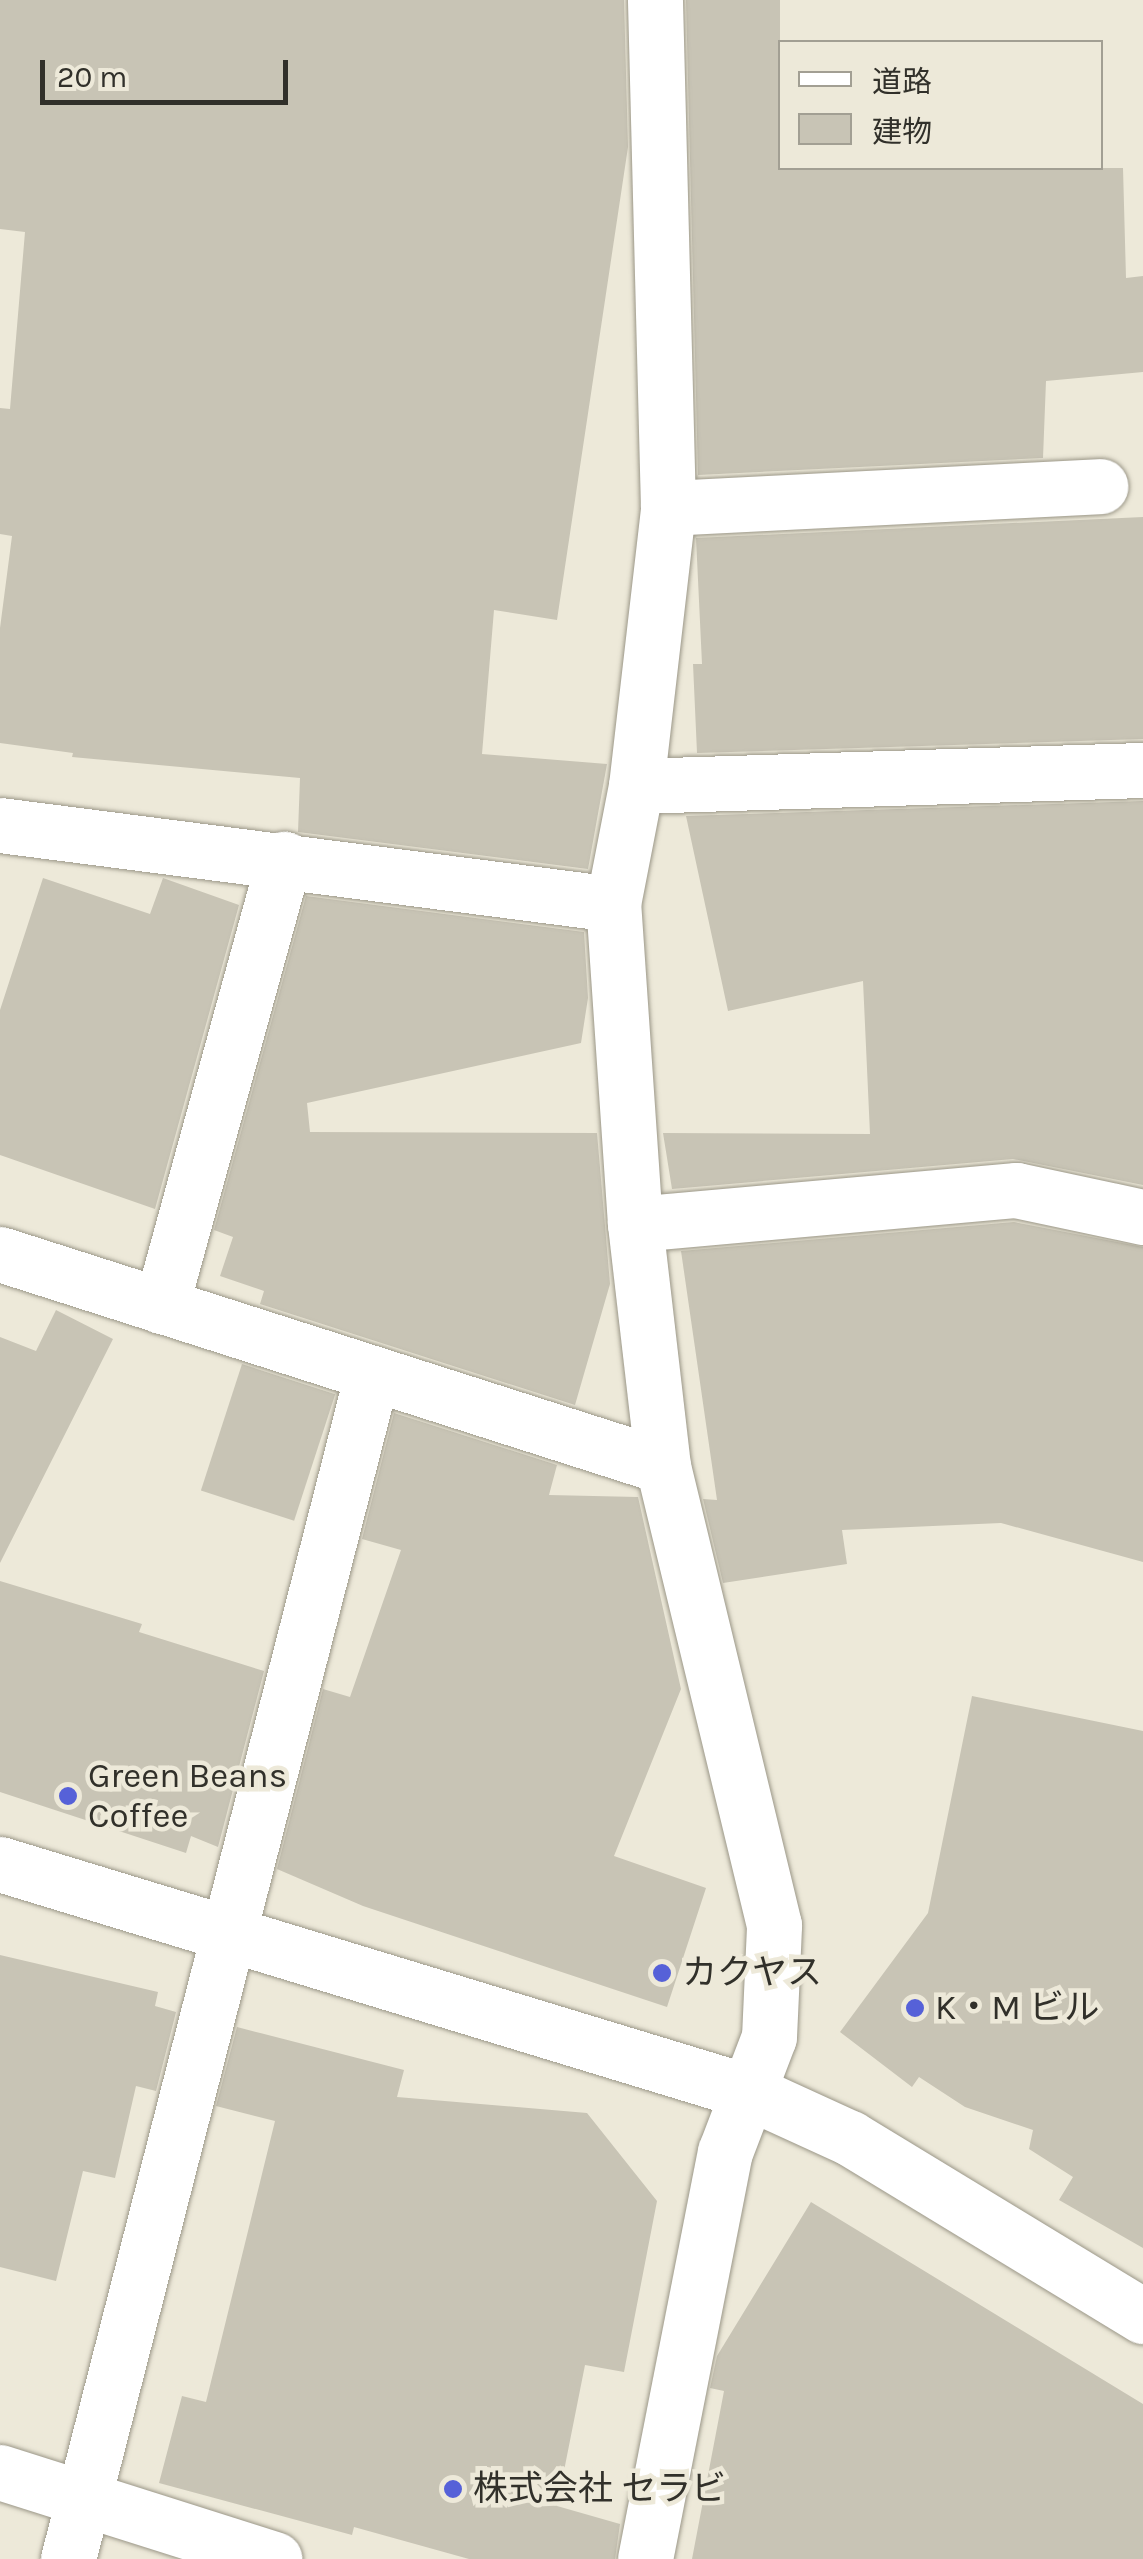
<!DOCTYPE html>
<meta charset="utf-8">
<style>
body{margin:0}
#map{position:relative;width:1143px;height:2559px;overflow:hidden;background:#ede9d9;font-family:Karla,"Noto Sans JP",sans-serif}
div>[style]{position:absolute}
.building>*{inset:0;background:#c8c4b5;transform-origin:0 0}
.roads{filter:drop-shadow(0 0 2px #9b9788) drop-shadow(0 0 2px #9b9788)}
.minor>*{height:55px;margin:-27.5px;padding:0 27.5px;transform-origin:27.5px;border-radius:27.5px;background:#fff}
.dots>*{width:28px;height:28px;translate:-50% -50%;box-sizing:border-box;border:5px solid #ede9d9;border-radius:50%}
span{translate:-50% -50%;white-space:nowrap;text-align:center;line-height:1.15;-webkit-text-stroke:9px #ede9d9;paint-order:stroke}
.poi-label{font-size:35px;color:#31302a}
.left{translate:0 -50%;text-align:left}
.legend{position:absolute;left:778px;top:40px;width:325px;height:130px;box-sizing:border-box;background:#ede9d9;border:2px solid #a29f93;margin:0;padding:12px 18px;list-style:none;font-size:30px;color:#31302a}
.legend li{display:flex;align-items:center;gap:20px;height:50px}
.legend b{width:50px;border:2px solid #a29f93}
.scale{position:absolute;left:40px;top:60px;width:248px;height:45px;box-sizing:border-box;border:5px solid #31302a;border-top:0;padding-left:12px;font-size:30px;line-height:35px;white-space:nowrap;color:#31302a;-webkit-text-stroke:8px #ede9d9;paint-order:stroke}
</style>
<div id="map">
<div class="building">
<i style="clip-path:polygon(0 0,624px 0,628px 147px,557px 620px,494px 610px,482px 754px,607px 764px,588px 869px,298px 832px,300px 778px,72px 757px,73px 753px,0 743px,0 628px,12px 536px,0 534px,0 408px,10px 409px,25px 232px,0 229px)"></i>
<i style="clip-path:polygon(686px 0,780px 0,780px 168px,1123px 168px,1126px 278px,1143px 276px,1143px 372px,1046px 381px,1043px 458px,698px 475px)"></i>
<i style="clip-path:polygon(1143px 517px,1143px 739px,697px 753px,693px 664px,702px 664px,696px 538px)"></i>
<i style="clip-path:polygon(1143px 801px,1143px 1185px,1013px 1159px,672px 1189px,663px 1133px,870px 1134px,863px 981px,728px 1011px,686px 816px)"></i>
<i style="clip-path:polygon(43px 878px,150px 914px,163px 878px,239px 905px,155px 1209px,0 1155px,0 1010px)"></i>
<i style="clip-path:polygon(306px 896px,584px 932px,588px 998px,581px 1043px,307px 1103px,310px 1132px,597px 1133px,610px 1284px,575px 1405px,260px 1304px,264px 1291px,220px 1276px,233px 1237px,214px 1230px)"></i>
<i style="clip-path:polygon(1014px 1222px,1143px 1247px,1143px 1562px,1001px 1523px,842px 1530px,847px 1564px,723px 1583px,703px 1499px,717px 1500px,681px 1251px)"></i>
<i style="clip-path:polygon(56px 1310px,113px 1339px,0 1563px,0 1337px,36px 1351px)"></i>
<i style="left:242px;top:1364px;width:98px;height:133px;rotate:18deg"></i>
<i style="clip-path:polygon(394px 1413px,557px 1465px,549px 1495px,638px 1497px,681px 1689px,614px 1856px,706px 1888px,667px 2007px,363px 1906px,277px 1869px,323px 1689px,350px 1697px,401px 1550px,362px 1539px)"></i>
<i style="clip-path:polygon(0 1581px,142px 1624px,139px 1632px,264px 1671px,218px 1847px,191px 1836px,186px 1853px,0 1792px)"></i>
<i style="clip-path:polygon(972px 1696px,1143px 1731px,1143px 2248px,1059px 2200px,1073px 2177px,1029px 2149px,1033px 2130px,965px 2107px,919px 2077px,912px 2087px,840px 2032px,928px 1913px)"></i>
<i style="clip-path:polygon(0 1955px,158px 1992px,155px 2006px,176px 2012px,156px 2091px,136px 2086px,115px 2178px,83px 2171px,56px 2281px,0 2267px)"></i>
<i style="clip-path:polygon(237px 2027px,404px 2070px,397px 2097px,587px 2113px,657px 2201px,624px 2372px,585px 2365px,557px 2506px,620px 2524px,615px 2559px,469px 2559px,354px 2527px,352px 2535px,159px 2483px,182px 2396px,206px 2402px,275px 2121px,216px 2106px)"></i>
<i style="clip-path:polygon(811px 2202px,1143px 2404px,1143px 2559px,692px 2559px,724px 2391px,710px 2388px,717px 2356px)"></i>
</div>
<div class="roads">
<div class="minor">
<i style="left:668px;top:508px;width:433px;rotate:-2.9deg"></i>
<i style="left:636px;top:786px;width:507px;rotate:-1.81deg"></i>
<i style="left:0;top:825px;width:618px;rotate:7.34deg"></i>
<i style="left:635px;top:1224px;width:383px;rotate:-5.1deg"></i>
<i style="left:1016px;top:1190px;width:130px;rotate:12deg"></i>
<i style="left:0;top:1254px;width:696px;rotate:17.73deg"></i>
<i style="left:161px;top:1306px;width:464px;rotate:-74.6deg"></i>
<i style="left:0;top:1864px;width:783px;rotate:16.93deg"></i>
<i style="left:749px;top:2092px;width:111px;rotate:24.5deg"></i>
<i style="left:850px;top:2138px;width:343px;rotate:31.3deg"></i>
<i style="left:0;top:2472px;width:288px;rotate:17.6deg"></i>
<i style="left:68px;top:2559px;width:1223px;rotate:-75.61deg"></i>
<i style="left:645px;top:2559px;width:415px;rotate:-78.9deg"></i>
<i style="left:725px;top:2152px;width:123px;rotate:-69.1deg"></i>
<i style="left:769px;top:2037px;width:112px;rotate:-87.4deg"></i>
<i style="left:774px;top:1925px;width:472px;rotate:-103.6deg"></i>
<i style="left:663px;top:1466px;width:244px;rotate:-96.6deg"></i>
<i style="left:635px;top:1224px;width:321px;rotate:-93.9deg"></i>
<i style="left:613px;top:904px;width:120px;rotate:-79deg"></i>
<i style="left:636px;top:786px;width:280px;rotate:-83.4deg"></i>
<i style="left:668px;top:508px;width:508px;rotate:-91.47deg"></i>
</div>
</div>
<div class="dots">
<i style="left:68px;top:1796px;background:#5661d8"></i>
<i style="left:662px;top:1973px;background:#5661d8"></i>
<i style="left:915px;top:2008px;background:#5661d8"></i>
<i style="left:453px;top:2489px;background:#5661d8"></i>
</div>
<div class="poi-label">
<span class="left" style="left:88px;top:1796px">Green Beans<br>Coffee</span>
<span class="left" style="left:682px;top:1973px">カクヤス</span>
<span class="left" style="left:935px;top:2008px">K・M ビル</span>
<span class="left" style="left:473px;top:2489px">株式会社 セラビ</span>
</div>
<ul class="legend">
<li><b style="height:12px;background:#fff"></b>道路</li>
<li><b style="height:28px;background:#c8c4b5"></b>建物</li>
</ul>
<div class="scale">20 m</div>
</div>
